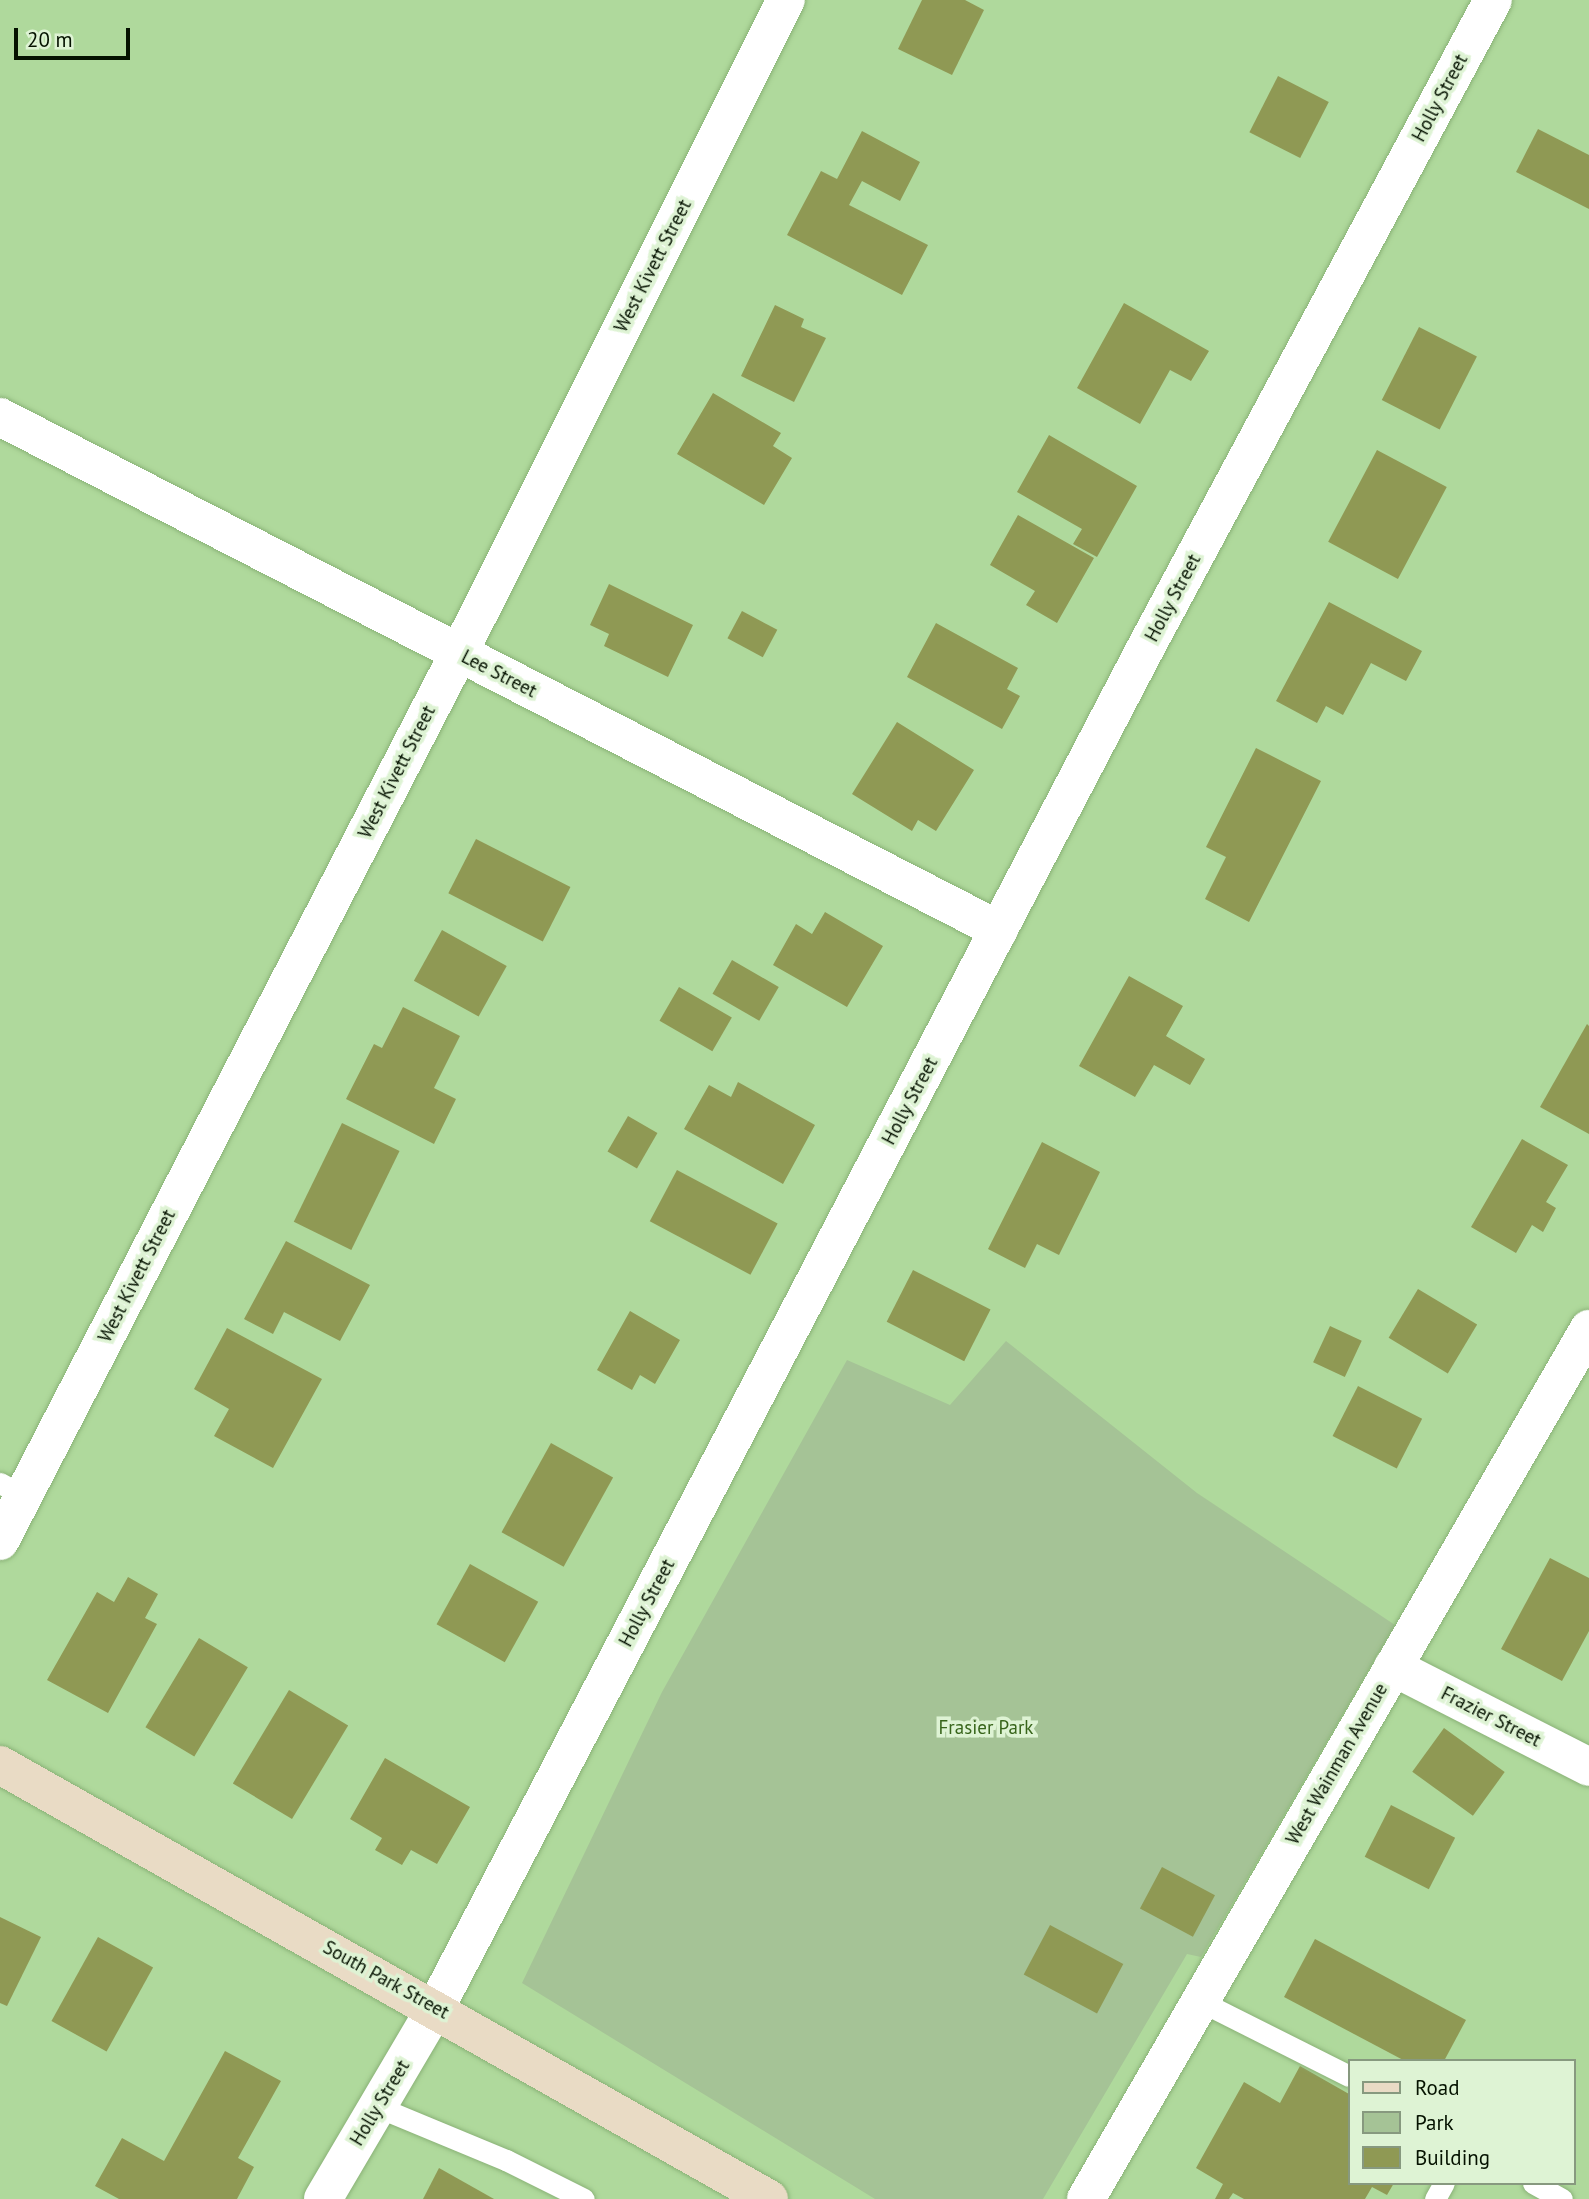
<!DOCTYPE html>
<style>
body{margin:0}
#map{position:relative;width:1589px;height:2199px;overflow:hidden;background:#afd99c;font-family:"PT Sans",sans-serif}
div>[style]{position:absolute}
.green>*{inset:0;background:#a5c396}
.building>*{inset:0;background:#8f9954;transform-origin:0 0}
.roads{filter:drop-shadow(0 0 2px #8ab277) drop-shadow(0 0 2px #8ab277)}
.service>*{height:21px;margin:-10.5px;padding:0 10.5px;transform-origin:10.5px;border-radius:10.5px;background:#fff}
.minor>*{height:38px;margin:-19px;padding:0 19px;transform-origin:19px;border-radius:19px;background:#fff}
.secondary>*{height:38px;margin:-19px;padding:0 19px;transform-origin:19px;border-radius:19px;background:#e9dbc5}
span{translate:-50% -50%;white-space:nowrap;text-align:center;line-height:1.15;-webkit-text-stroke:7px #def3d4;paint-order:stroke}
.street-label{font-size:19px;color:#051200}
.park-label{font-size:19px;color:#38651b}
.legend{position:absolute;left:1348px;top:2059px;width:228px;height:126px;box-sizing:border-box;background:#def3d4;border:2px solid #87997f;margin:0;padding:9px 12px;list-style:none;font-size:21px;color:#051200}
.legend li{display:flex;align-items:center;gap:14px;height:35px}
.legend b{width:35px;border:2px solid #87997f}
.scale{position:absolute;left:14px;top:28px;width:116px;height:32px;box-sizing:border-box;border:4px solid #051200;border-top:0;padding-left:9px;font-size:21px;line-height:24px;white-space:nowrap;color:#051200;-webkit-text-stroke:5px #def3d4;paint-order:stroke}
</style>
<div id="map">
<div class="green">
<i style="clip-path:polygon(1006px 1341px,1197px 1493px,1395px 1625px,1201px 1957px,1187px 1954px,1043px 2199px,875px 2199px,522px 1983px,662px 1692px,847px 1360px,950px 1405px)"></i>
</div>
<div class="building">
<i style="clip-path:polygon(922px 0,965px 0,984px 10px,952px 75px,898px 49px)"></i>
<i style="left:1278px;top:76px;width:57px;height:63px;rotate:27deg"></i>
<i style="clip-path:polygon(1538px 129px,1589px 155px,1589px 209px,1516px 172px)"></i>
<i style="clip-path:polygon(862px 131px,920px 162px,900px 201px,862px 181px,849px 205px,928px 245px,902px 295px,787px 235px,821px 171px,837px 179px)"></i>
<i style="clip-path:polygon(1124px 303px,1209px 351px,1191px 381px,1170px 370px,1140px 424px,1077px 388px)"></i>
<i style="clip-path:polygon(775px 305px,804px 319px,801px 327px,826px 338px,794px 402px,741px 376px)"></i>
<i style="left:1419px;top:327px;width:65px;height:82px;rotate:27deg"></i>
<i style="clip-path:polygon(713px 393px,781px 433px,773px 446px,792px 458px,764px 505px,677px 454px)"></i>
<i style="clip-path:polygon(1049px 435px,1137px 486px,1097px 557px,1073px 544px,1082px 529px,1017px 492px)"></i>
<i style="left:1377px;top:450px;width:79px;height:104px;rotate:28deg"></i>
<i style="clip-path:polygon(1018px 515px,1094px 558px,1057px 623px,1026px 605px,1035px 591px,990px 565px)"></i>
<i style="clip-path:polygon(609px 584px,693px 625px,668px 677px,604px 646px,609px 634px,590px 625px)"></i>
<i style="clip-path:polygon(1329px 602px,1422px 651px,1406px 681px,1371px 663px,1343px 715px,1326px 706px,1317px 723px,1276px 701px)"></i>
<i style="left:742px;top:611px;width:40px;height:31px;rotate:28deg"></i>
<i style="clip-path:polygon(936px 623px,1018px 668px,1007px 689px,1020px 696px,1002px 729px,907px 677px)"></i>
<i style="clip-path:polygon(897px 722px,974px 770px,936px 831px,918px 820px,912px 831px,852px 794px)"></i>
<i style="clip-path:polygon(1256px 748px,1321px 781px,1249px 922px,1205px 899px,1226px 857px,1206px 847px)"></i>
<i style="left:476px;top:839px;width:106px;height:61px;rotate:27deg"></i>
<i style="clip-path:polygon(825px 912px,883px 946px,847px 1007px,773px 965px,796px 924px,812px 934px)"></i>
<i style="left:442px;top:930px;width:74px;height:58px;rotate:29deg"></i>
<i style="left:732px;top:960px;width:54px;height:39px;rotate:30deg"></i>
<i style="clip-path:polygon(1129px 976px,1183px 1006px,1166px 1036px,1205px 1059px,1190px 1085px,1154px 1065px,1135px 1097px,1079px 1066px)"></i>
<i style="left:679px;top:987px;width:61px;height:39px;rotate:30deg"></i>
<i style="clip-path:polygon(403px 1007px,460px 1036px,434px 1088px,456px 1099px,434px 1144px,346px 1099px,374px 1044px,382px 1048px)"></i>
<i style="clip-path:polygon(1587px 1024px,1589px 1026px,1589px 1134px,1540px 1107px)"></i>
<i style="clip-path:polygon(738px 1082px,815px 1125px,783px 1184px,684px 1129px,709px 1085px,731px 1097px)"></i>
<i style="left:628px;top:1116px;width:34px;height:41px;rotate:30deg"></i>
<i style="left:342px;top:1123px;width:64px;height:110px;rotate:26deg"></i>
<i style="clip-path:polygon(1522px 1139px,1568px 1165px,1546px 1202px,1556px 1208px,1543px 1232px,1532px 1225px,1516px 1253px,1471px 1227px)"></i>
<i style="clip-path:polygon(1042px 1142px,1100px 1172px,1059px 1255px,1037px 1244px,1025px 1268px,988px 1249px)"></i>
<i style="left:677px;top:1170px;width:114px;height:58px;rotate:28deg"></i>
<i style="clip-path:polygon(286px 1241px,370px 1285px,340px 1341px,284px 1312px,273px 1334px,244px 1319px)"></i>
<i style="left:913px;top:1270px;width:87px;height:58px;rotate:27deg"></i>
<i style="left:1418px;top:1289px;width:69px;height:57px;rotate:31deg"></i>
<i style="clip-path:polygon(630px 1311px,680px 1340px,655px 1384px,640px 1375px,632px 1390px,597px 1370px)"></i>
<i style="left:1330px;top:1326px;width:35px;height:40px;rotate:25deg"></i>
<i style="clip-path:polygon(227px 1328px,322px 1379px,273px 1468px,214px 1436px,229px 1409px,194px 1389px)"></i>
<i style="left:1358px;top:1386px;width:72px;height:56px;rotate:27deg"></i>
<i style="left:551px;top:1443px;width:71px;height:102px;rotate:29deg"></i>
<i style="clip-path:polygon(1550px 1558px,1589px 1578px,1589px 1631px,1562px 1681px,1501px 1649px)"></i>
<i style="left:470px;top:1564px;width:78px;height:69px;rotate:29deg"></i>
<i style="clip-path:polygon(128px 1577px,158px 1594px,145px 1618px,157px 1624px,108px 1713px,47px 1680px,97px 1592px,114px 1602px)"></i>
<i style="left:199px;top:1638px;width:57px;height:104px;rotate:31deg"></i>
<i style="left:289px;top:1690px;width:69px;height:109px;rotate:31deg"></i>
<i style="left:1444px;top:1728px;width:75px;height:54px;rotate:36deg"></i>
<i style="clip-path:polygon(385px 1758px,470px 1807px,437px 1864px,411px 1850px,402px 1865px,375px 1850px,382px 1838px,350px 1819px)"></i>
<i style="left:1391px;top:1805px;width:72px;height:58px;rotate:27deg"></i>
<i style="left:1162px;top:1867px;width:60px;height:47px;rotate:28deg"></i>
<i style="clip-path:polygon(0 1917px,41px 1937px,7px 2006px,0 2003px)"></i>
<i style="left:1050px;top:1925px;width:83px;height:56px;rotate:28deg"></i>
<i style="left:98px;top:1937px;width:63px;height:96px;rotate:29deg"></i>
<i style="clip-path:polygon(1315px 1939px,1466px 2020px,1444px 2061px,1405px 2061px,1284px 1997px)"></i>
<i style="clip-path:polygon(225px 2051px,281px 2081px,238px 2158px,254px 2167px,237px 2199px,119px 2199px,95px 2186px,122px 2138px,164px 2161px)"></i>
<i style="clip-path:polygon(1300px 2066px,1349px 2094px,1349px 2183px,1394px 2183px,1387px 2195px,1372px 2187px,1365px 2199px,1244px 2199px,1233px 2193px,1229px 2199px,1215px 2199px,1223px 2184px,1196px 2168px,1244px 2082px,1280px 2103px)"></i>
<i style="clip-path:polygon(439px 2168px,494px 2199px,423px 2199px)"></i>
</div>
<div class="roads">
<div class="service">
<i style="left:0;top:1483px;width:26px;rotate:29deg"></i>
<i style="left:1200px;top:2001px;width:167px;rotate:26.7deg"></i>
<i style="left:378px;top:2107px;width:139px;rotate:22.5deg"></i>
<i style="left:506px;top:2160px;width:87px;rotate:26.6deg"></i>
<i style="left:1533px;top:2183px;width:33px;rotate:29deg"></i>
<i style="left:1435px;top:2199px;width:18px;rotate:-61deg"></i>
</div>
<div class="minor">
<i style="left:0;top:417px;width:1123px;rotate:27.18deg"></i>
<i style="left:0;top:1541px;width:1000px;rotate:-62.67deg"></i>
<i style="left:459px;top:653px;width:730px;rotate:-63.4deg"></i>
<i style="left:1393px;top:1667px;width:220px;rotate:27deg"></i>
<i style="left:323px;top:2199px;width:223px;rotate:-59.5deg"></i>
<i style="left:436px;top:2007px;width:1532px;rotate:-62.43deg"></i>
<i style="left:1145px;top:649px;width:736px;rotate:-61.8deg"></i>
<i style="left:1086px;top:2199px;width:1005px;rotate:-59.97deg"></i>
</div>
<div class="secondary">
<i style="left:0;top:1765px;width:883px;rotate:29.44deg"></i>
</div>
</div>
<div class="street-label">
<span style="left:1440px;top:98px;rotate:-62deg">Holly Street</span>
<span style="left:653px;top:266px;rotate:-63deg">West Kivett Street</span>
<span style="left:1173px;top:598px;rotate:-62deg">Holly Street</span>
<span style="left:499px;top:674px;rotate:27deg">Lee Street</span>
<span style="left:397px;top:772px;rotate:-63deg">West Kivett Street</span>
<span style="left:910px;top:1101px;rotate:-62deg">Holly Street</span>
<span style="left:137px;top:1276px;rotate:-63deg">West Kivett Street</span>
<span style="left:647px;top:1603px;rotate:-62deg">Holly Street</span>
<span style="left:1491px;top:1717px;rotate:27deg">Frazier Street</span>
<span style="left:1337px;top:1764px;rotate:-60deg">West Wainman Avenue</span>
<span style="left:386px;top:1980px;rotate:29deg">South Park Street</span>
<span style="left:380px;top:2103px;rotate:-59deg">Holly Street</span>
</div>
<div class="park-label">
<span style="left:986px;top:1728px">Frasier Park</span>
</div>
<ul class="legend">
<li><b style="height:9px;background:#e9dbc5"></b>Road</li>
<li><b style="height:19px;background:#a5c396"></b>Park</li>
<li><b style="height:19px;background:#8f9954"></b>Building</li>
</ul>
<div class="scale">20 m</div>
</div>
